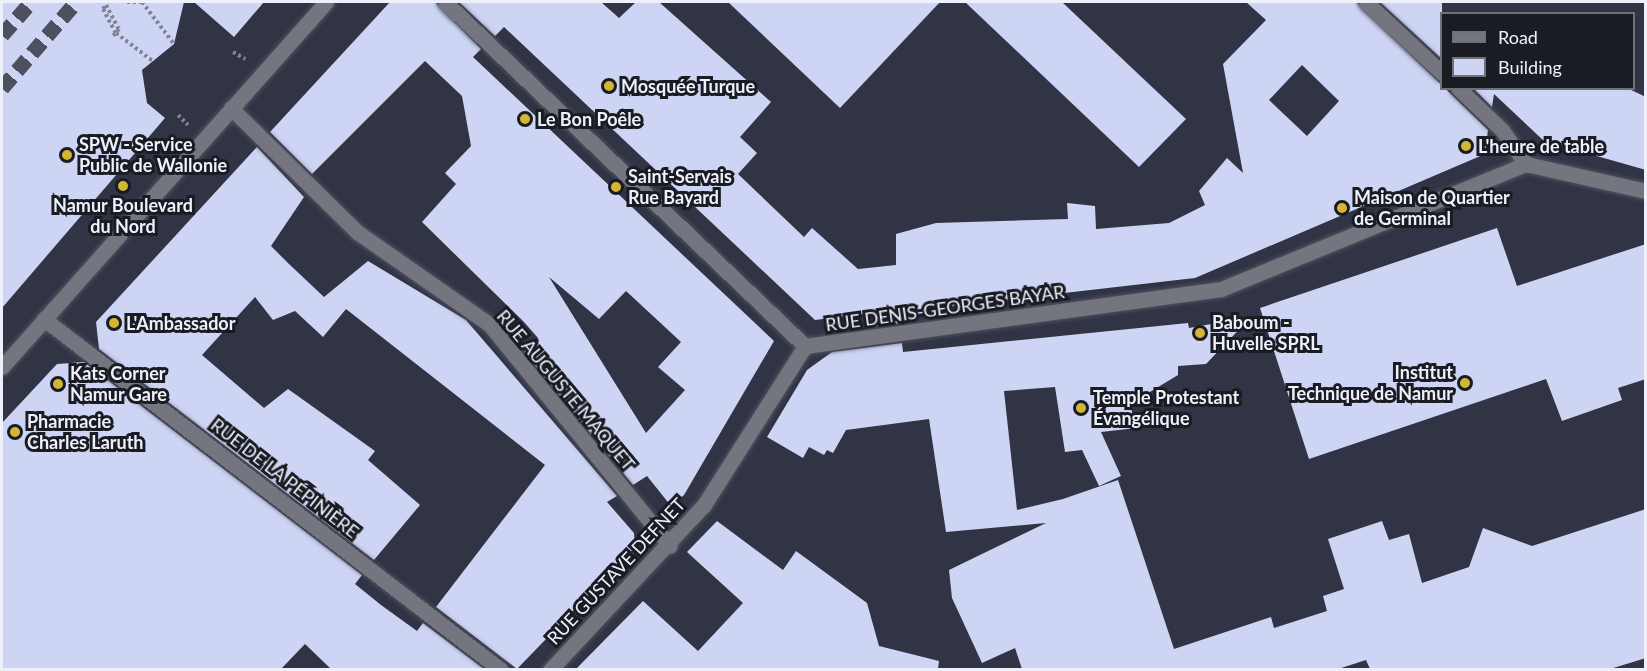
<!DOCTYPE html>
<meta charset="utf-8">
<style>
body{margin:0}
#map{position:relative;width:1647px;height:671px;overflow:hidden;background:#303444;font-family:Lato,sans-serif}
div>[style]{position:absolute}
.building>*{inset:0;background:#ced5f4}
.major-tunnel>*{height:15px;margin-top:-7.5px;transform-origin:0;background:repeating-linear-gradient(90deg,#4c505f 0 15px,transparent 0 23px)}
.path>*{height:4px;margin-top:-2px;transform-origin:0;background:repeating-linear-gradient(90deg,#818492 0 3px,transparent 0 6px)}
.roads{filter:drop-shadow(0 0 2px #4e5261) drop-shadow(0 0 2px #4e5261)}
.minor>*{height:15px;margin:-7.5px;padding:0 7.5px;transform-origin:7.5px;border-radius:7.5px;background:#74757e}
.dots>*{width:16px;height:16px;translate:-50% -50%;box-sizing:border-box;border:3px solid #1a1c23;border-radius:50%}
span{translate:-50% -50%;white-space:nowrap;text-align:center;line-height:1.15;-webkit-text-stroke:6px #1a1c23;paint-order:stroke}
.poi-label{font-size:18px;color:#eef0fb;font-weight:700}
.left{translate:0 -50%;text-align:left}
.right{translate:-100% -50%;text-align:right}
.street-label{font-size:18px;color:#eef0fb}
.frame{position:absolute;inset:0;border:3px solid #eef0fb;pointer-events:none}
.legend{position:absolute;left:1440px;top:12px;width:195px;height:78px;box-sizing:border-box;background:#1a1c23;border:2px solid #6f7179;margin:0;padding:8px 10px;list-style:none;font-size:18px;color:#eef0fb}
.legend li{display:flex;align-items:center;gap:12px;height:30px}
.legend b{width:30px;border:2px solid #6f7179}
</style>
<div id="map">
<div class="building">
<i style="clip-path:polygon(2px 2px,184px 2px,174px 44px,142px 70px,147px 103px,165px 118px,2px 308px)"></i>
<i style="clip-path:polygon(194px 2px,264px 2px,234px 37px)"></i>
<i style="clip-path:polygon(evenodd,390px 2px,435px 2px,481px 49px,473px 57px,774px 341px,684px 495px,671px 506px,647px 476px,633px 485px,524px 352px,538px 338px,524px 322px,422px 222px,456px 184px,445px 173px,471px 146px,462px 96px,425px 61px,312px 174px,270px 132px,390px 2px,549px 277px,599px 319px,626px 291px,681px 342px,658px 367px,685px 390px,646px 433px,549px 277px)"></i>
<i style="clip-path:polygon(evenodd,459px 2px,601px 2px,619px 18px,636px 2px,659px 2px,771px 102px,740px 137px,757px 153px,738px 174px,804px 237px,812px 228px,858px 269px,896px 265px,896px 234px,936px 223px,1068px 219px,1067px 203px,1095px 206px,1096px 229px,1169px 223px,1205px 205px,1199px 191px,1227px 158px,1243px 173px,1223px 64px,1266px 20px,1246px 2px,1356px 2px,1488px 130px,1485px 154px,1195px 278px,899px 312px,900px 323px,864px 328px,887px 311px,815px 320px,504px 27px,495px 36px,459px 2px,1302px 65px,1339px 101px,1307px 136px,1269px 100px,1302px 65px)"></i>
<i style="clip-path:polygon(728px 2px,940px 2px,840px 108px)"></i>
<i style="clip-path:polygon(965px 2px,1062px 2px,1186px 119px,1139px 167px)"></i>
<i style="clip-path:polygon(1380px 2px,1442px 2px,1442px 59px)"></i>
<i style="clip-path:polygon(1473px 88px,1627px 88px,1646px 97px,1646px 170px,1544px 141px,1494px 94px,1492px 107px)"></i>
<i style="clip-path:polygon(257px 147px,304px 197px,271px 246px,289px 264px,324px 297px,368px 261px,466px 320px,617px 496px,607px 502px,634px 533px,635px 547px,517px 669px,436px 607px,545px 465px,346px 309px,323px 337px,295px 311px,273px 320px,255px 297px,202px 355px,264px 408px,288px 389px,375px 451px,368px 460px,420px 505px,374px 560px,99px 349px,96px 322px)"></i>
<i style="clip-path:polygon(1497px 228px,1517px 286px,1646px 244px,1646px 379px,1618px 388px,1622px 400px,1562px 421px,1546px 379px,1309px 459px,1260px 308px)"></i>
<i style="clip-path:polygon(1251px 317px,1206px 364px,1178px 366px,1178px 375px,1130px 404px,1136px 428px,1101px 432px,1121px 476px,1099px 486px,1082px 450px,1065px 452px,1055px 387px,1004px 391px,1017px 510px,1063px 499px,1118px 480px,1174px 649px,1271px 617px,1274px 628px,1327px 611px,1323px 596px,1344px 589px,1328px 539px,1382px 521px,1389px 540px,1409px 534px,1422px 583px,1469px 567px,1483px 528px,1532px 546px,1646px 509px,1646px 658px,1610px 669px,1370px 669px,1366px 660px,1338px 669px,1022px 669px,1015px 648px,982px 663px,952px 598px,949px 570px,1046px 523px,946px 532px,929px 419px,846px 430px,833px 453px,827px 450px,824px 455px,809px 447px,803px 458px,767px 437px,807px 370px,832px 352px,902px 343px,903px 352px,1188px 323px,1189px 328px)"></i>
<i style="clip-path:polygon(84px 362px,362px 575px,355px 584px,381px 605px,417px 631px,423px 623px,484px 669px,331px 669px,305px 644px,281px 669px,2px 669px,2px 423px,57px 364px)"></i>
<i style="clip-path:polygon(717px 521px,783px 570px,796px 551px,867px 603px,879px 646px,939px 661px,938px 669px,576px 669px,643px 601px,698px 651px,743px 603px,687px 552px)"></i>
</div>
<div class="major-tunnel">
<i style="left:2px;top:35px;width:44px;rotate:-48.7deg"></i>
<i style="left:2px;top:88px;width:113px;rotate:-49.3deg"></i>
</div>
<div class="path">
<i style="left:127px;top:2px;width:16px"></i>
<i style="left:142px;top:2px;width:53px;rotate:52.7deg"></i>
<i style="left:103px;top:9px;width:27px;rotate:62deg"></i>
<i style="left:116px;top:33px;width:48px;rotate:37.3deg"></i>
<i style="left:103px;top:9px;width:5px;rotate:-53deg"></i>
<i style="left:106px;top:5px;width:27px;rotate:62deg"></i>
<i style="left:119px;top:29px;width:9px;rotate:131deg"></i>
<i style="left:233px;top:52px;width:14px;rotate:30deg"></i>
<i style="left:178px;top:115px;width:14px;rotate:45deg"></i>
</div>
<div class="roads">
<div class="minor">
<i style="left:445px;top:2px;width:498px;rotate:43.7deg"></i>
<i style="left:805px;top:346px;width:420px;rotate:-7.8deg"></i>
<i style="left:1221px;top:289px;width:330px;rotate:-22.3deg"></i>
<i style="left:1366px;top:2px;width:104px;rotate:43.1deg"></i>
<i style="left:1458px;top:88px;width:61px;rotate:43.7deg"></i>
<i style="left:1502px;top:130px;width:42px;rotate:54.8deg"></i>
<i style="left:1526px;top:164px;width:123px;rotate:12.7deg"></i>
<i style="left:231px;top:108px;width:177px;rotate:44.5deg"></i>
<i style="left:357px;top:232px;width:161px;rotate:34.9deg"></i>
<i style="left:489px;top:324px;width:286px;rotate:50.8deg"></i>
<i style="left:44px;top:319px;width:576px;rotate:37.53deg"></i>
<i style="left:2px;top:367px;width:488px;rotate:-48.4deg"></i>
<i style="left:550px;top:670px;width:226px;rotate:-47deg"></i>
<i style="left:704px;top:505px;width:188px;rotate:-57.6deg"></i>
</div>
</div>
<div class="dots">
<i style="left:609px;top:86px;background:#d3b635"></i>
<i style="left:525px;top:119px;background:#d3b635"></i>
<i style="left:1466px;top:146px;background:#d3b635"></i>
<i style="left:67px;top:155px;background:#d3b635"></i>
<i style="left:123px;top:186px;background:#d3b635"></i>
<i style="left:616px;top:187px;background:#d3b635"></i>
<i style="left:1342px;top:208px;background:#d3b635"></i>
<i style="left:114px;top:323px;background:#d3b635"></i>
<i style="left:1200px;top:333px;background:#d3b635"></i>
<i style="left:1465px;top:383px;background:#d3b635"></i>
<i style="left:58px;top:384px;background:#d3b635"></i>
<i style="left:1081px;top:408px;background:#d3b635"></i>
<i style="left:15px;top:432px;background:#d3b635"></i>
</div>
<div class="poi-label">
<span class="left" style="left:621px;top:86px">Mosquée Turque</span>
<span class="left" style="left:537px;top:119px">Le Bon Poêle</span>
<span class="left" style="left:79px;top:155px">SPW - Service<br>Public de Wallonie</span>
<span class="left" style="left:1478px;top:146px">L'heure de table</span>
<span class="left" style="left:628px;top:187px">Saint-Servais<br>Rue Bayard</span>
<span class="left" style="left:1354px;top:208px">Maison de Quartier<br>de Germinal</span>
<span style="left:123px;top:216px">Namur Boulevard<br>du Nord</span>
<span class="left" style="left:126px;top:323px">L'Ambassador</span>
<span class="left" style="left:1212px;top:333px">Baboum -<br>Huvelle SPRL</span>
<span class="right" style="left:1453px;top:383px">Institut<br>Technique de Namur</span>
<span class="left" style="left:70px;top:384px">Kats Corner<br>Namur Gare</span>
<span class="left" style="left:1093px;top:408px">Temple Protestant<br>Évangélique</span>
<span class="left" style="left:27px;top:432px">Pharmacie<br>Charles Laruth</span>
</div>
<div class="street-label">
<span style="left:945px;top:308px;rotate:-8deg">RUE DENIS-GEORGES BAYAR</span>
<span style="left:566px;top:390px;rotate:50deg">RUE AUGUSTE MAQUET</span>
<span style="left:285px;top:478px;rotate:38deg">RUE DE LA PÉPINIÈRE</span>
<span style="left:616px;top:571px;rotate:-47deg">RUE GUSTAVE DEFNET</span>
</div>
<div class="frame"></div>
<ul class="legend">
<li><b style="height:8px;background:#74757e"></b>Road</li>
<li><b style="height:16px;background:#ced5f4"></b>Building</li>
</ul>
</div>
